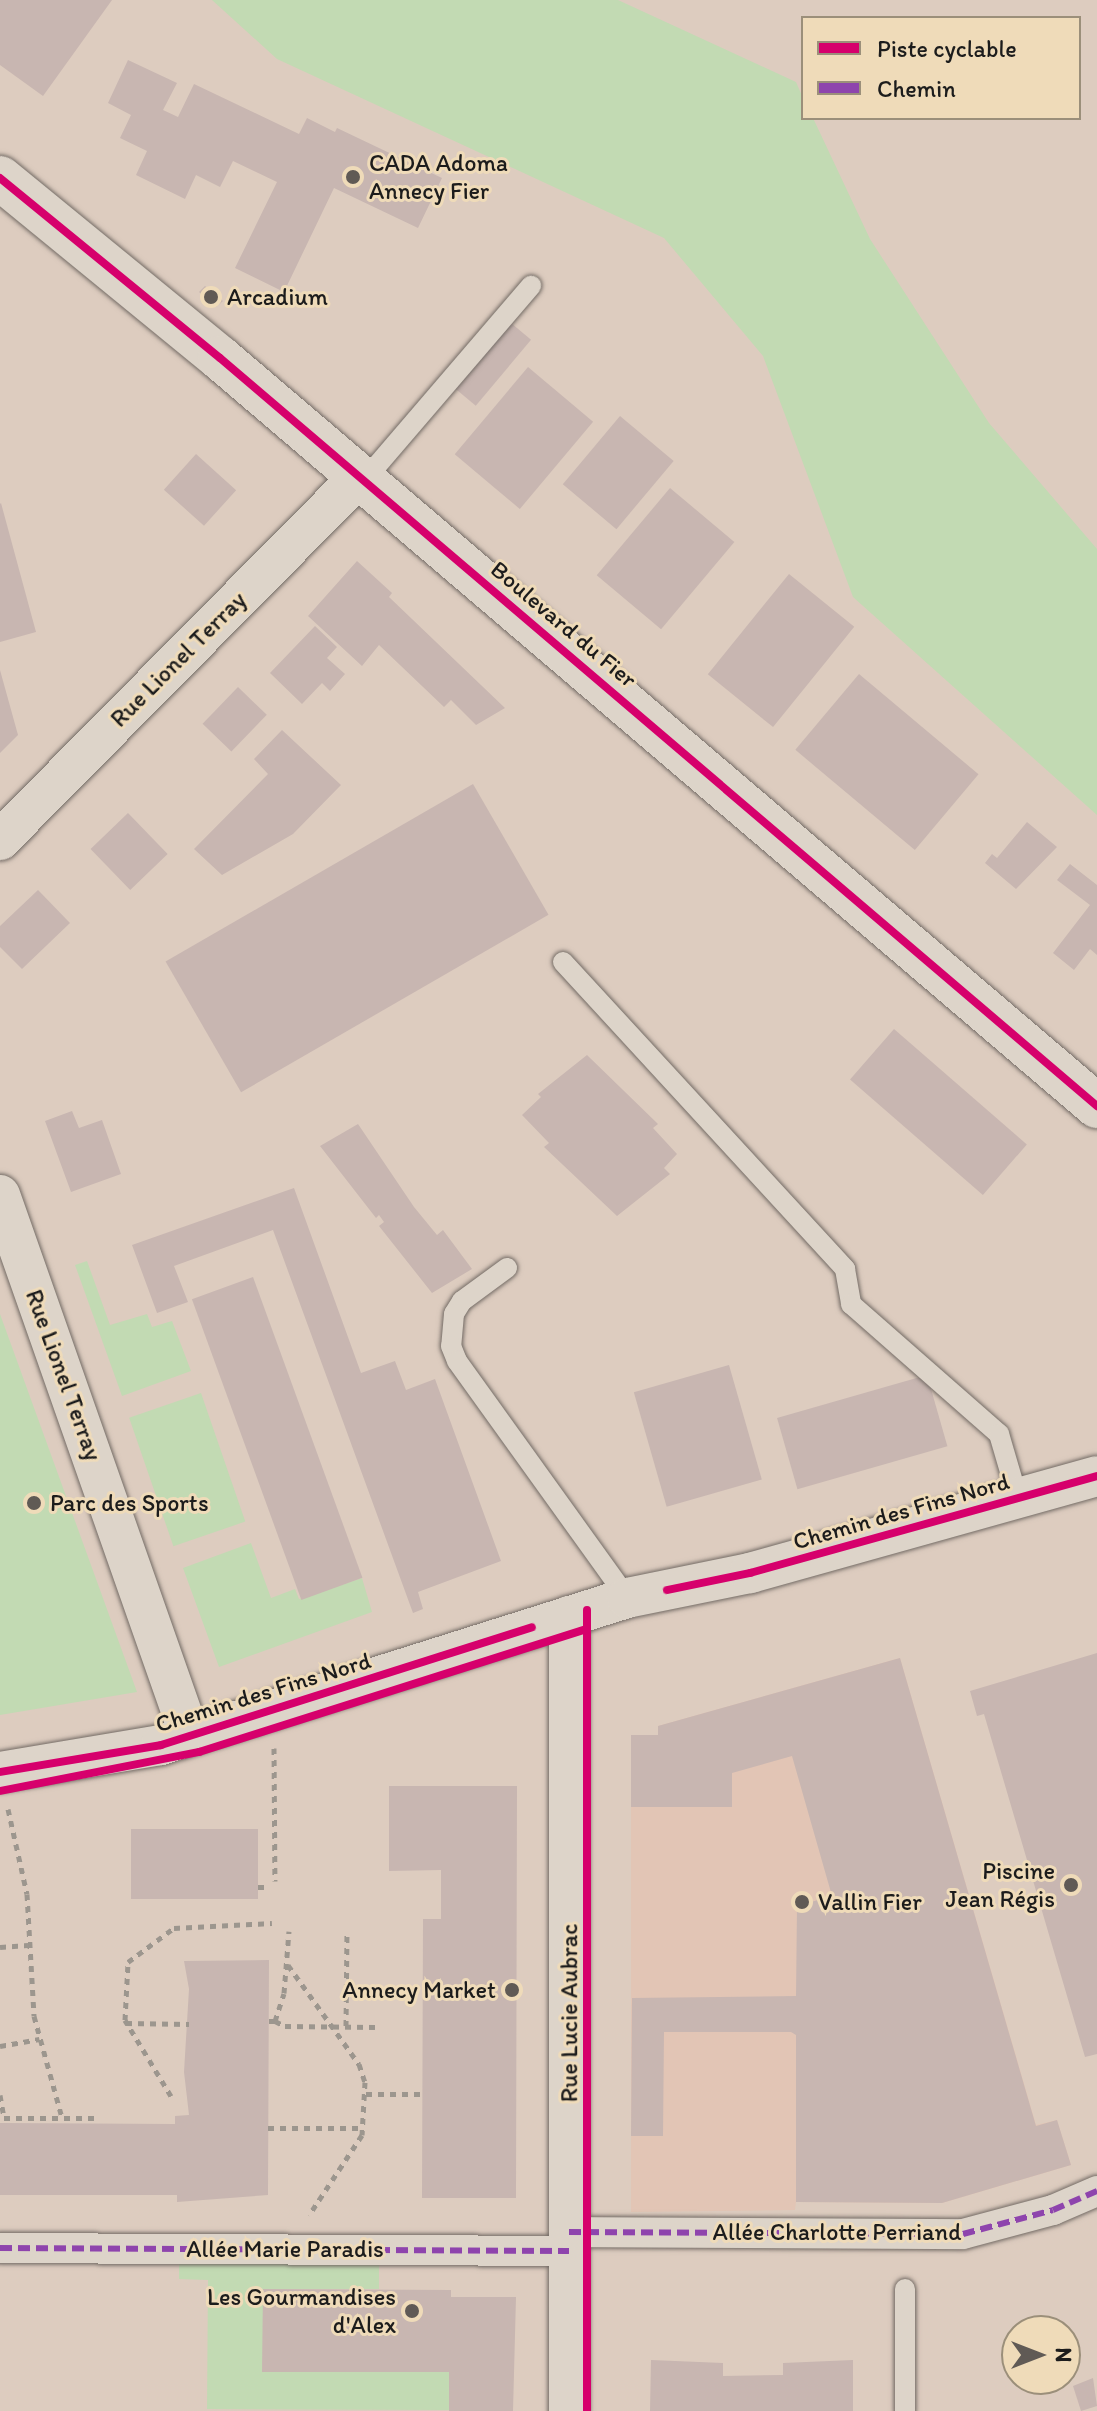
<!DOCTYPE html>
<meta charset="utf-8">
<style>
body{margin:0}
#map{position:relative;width:1097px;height:2411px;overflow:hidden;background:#ddccbf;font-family:Itim,sans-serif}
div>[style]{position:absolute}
.built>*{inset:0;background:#e2c5b5}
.green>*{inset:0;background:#c2dab3;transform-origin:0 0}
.building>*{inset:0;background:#c8b6b1;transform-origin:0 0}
.path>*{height:5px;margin-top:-2.5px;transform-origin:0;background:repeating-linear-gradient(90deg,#9c968e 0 6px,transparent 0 12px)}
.roads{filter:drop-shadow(0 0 2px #736b65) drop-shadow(0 0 2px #736b65)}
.service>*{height:20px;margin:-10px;padding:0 10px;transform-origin:10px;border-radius:10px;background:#ddd4c9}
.pedestrian>*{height:30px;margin:-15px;padding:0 15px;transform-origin:15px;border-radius:15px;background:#ddd4c9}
.minor>*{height:40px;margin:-20px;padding:0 20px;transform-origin:20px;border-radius:20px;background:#ddd4c9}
.secondary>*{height:44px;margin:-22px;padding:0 22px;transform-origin:22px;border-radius:22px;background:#ddd4c9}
.quiet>*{height:6px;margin-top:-3px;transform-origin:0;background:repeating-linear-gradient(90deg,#8e44ad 0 12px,transparent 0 18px)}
.cycleway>*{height:8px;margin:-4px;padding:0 4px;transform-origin:4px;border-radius:4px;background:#d6006c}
.dots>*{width:22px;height:22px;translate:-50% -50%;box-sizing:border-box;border:4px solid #efdbb9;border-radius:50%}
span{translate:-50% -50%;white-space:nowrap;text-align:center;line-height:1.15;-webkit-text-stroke:6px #efdbb9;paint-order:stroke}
.poi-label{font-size:24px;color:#1c1c1c}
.left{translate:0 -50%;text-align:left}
.right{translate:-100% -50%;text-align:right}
.street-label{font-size:24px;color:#1c1c1c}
.legend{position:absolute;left:801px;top:16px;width:280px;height:104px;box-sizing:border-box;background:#efdbb9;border:2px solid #9b8f7a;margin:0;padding:10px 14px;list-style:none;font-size:24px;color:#1c1c1c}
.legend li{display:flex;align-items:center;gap:16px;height:40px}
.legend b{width:40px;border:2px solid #9b8f7a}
.north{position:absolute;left:1001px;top:2315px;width:80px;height:80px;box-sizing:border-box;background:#efdbb9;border:2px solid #9b8f7a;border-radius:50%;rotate:90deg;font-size:22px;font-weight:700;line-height:32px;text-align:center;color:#1c1c1c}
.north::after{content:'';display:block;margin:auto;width:28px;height:36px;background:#605a55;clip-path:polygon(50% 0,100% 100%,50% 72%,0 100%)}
</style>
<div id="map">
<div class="built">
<i style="clip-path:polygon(900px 1658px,1036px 2125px,1057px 2120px,1071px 2165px,942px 2203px,796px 2202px,795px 2210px,631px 2212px,631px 1735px,658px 1735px,658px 1726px)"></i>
</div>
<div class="green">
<i style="clip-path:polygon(212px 0,618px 0,796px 82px,803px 98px,803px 118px,813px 118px,870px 239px,989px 423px,1097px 549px,1097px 815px,853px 597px,763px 356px,664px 238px,277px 59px)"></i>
<i style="clip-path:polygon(87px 1261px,110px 1325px,147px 1314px,152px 1327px,172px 1321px,191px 1371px,122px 1396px,75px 1265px)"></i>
<i style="clip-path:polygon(0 1314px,137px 1692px,0 1715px)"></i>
<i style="left:201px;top:1393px;width:136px;height:76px;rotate:71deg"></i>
<i style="clip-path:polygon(251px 1543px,271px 1598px,295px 1589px,299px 1599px,362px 1578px,372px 1612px,219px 1667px,183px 1568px)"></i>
<i style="clip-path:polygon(179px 2256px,379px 2260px,379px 2289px,263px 2289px,263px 2372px,449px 2372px,449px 2410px,207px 2409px,208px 2280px,179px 2279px)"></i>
</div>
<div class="building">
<i style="clip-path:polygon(0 0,112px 0,43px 96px,0 65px)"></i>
<i style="clip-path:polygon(128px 60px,177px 83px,163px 110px,178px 117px,194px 84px,299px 134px,307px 118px,335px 132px,337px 128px,442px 178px,418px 228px,334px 188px,284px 292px,235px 268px,277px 182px,233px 161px,220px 187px,196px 175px,185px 199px,136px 175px,147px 151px,120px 138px,131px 115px,108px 103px)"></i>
<i style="clip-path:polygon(205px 286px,223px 301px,216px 307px,199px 292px)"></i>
<i style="left:505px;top:318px;width:34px;height:86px;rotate:40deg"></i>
<i style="left:528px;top:367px;width:85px;height:114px;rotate:40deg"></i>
<i style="left:620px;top:416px;width:70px;height:89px;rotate:40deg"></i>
<i style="left:196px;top:454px;width:54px;height:48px;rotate:42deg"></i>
<i style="left:670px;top:488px;width:84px;height:114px;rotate:40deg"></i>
<i style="clip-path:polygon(1px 503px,36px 632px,0 642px,0 504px)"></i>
<i style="clip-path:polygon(357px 561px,392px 593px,389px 597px,505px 708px,476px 725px,451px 700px,444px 707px,379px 645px,362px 666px,308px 616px)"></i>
<i style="left:789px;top:574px;width:84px;height:129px;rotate:39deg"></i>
<i style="clip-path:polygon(315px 626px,337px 647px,327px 658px,345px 674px,330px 691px,322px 683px,302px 704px,270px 673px)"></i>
<i style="clip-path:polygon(0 670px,18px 735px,0 753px)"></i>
<i style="left:859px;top:674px;width:156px;height:99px;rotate:40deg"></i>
<i style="left:238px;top:687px;width:40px;height:51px;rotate:44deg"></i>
<i style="clip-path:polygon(282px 730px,341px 785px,293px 834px,222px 875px,194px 849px,268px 774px,254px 759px)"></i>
<i style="left:473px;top:784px;width:151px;height:355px;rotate:60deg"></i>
<i style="left:128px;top:813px;width:57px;height:52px;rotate:46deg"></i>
<i style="clip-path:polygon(1027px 822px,1057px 847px,1016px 889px,985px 863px,992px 854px,997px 858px)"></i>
<i style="clip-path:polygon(1070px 864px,1097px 885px,1097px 955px,1090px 949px,1074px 970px,1053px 953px,1090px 905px,1057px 880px)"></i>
<i style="clip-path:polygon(38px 890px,70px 923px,22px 969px,0 947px,0 926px)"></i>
<i style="left:894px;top:1029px;width:176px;height:67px;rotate:41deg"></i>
<i style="clip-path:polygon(587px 1055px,658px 1124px,653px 1128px,677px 1154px,664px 1168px,670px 1174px,617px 1216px,544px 1147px,549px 1143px,522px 1115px,541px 1097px,538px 1094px)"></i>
<i style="clip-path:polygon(72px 1111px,79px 1128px,102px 1120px,121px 1174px,71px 1192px,45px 1121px)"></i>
<i style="clip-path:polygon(358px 1124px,414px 1207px,437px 1235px,443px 1230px,472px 1269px,432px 1293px,379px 1226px,384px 1222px,379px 1215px,376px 1218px,320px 1146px)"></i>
<i style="clip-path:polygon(294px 1188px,361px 1373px,395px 1361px,406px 1390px,435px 1379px,501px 1561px,418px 1592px,423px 1609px,413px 1613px,273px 1230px,174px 1266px,188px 1302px,157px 1313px,132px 1245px)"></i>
<i style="left:253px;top:1277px;width:320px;height:65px;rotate:70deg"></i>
<i style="left:729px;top:1365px;width:119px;height:99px;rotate:74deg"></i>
<i style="left:927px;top:1375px;width:74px;height:156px;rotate:74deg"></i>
<i style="clip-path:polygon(1097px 1653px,1097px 2054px,1085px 2057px,984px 1714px,977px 1716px,970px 1691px)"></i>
<i style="clip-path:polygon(900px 1658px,1036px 2126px,1057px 2120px,1071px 2165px,942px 2203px,796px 2202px,796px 2035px,791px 2032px,664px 2032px,663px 2136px,631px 2136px,632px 1998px,796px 1996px,797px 1906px,832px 1896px,792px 1756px,732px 1773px,732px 1807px,631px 1807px,631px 1735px,658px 1735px,658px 1726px)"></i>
<i style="clip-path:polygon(389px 1786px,517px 1786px,516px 2198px,422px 2198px,423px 1919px,441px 1919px,441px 1870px,389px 1871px)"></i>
<i style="left:131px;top:1829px;width:127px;height:70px"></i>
<i style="clip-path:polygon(269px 1960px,268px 2195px,177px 2202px,177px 2195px,0 2195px,0 2123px,175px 2124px,175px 2116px,189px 2115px,184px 2072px,189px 1989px,184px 1961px)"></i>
<i style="clip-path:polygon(263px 2289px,451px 2290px,451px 2297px,516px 2297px,513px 2411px,449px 2411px,449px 2372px,262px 2372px)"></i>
<i style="clip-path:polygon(651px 2360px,723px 2363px,723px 2376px,783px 2375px,783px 2363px,853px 2360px,853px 2411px,650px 2411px)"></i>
<i style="clip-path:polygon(1093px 2378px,1097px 2406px,1081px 2411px,1073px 2386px)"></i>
</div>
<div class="path">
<i style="left:274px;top:1748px;width:133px;rotate:89.6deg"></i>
<i style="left:8px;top:1809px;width:87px;rotate:77.4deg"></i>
<i style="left:27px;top:1894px;width:122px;rotate:86.7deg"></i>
<i style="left:34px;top:2016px;width:106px;rotate:74.6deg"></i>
<i style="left:258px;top:1887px;width:12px"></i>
<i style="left:0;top:1947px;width:28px;rotate:-4deg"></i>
<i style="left:288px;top:1965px;width:122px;rotate:54.4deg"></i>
<i style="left:359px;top:2064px;width:19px;rotate:72deg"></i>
<i style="left:365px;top:2082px;width:53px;rotate:93.2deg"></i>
<i style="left:362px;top:2135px;width:96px;rotate:123.5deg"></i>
<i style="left:269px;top:2021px;width:6px"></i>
<i style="left:275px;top:2021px;width:29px;rotate:-72deg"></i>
<i style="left:284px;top:1993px;width:62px;rotate:-85.4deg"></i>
<i style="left:275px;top:2021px;width:11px;rotate:27deg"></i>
<i style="left:285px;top:2026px;width:90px;rotate:0.6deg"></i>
<i style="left:126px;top:2023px;width:63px;rotate:0.9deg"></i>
<i style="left:346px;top:2026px;width:95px;rotate:-89.4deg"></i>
<i style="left:0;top:2046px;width:40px;rotate:-10deg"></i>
<i style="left:366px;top:2094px;width:56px"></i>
<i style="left:0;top:2095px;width:23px;rotate:80deg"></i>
<i style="left:4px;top:2118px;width:95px"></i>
<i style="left:171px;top:2096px;width:89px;rotate:-121.2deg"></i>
<i style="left:125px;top:2020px;width:58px;rotate:-87deg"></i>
<i style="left:128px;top:1962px;width:57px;rotate:-36.5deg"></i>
<i style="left:174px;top:1928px;width:98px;rotate:-2.9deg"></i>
<i style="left:268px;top:2128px;width:96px"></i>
</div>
<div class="roads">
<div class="service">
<i style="left:362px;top:483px;width:260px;rotate:-49.4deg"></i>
<i style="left:563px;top:962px;width:417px;rotate:47.4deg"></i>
<i style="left:845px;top:1269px;width:36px;rotate:80deg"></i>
<i style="left:851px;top:1304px;width:197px;rotate:41.3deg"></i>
<i style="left:999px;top:1434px;width:68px;rotate:73.7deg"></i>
<i style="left:507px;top:1268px;width:56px;rotate:143.7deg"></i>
<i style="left:462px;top:1301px;width:15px;rotate:122deg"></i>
<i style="left:454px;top:1314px;width:32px;rotate:95deg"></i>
<i style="left:451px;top:1346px;width:16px;rotate:68deg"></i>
<i style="left:457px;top:1361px;width:292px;rotate:54.3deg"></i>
<i style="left:905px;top:2411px;width:122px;rotate:-90deg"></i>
</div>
<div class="pedestrian">
<i style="left:569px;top:2232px;width:394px;rotate:0.3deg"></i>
<i style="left:963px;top:2234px;width:93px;rotate:-14.9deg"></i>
<i style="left:1053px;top:2210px;width:48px;rotate:-23.4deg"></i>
<i style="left:0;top:2248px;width:569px;rotate:0.3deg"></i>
</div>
<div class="minor">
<i style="left:0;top:840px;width:508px;rotate:-45.32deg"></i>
<i style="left:0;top:1195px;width:573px;rotate:70.65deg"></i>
<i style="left:569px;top:1616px;width:795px;rotate:90deg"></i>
<i style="left:0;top:1772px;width:163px;rotate:-9.5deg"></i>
<i style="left:161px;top:1745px;width:489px;rotate:-17.5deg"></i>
<i style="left:627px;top:1598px;width:126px;rotate:-11.5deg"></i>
<i style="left:750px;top:1573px;width:360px;rotate:-15.6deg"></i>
</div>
<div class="secondary">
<i style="left:0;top:178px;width:284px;rotate:39.3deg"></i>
<i style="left:220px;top:358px;width:1153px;rotate:40.46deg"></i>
</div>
</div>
<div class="quiet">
<i style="left:569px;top:2232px;width:394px;rotate:0.3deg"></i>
<i style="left:963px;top:2234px;width:93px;rotate:-14.9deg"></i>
<i style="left:1053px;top:2210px;width:48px;rotate:-23.4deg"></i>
<i style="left:0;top:2248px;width:569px;rotate:0.3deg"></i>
</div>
<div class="cycleway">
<i style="left:0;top:178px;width:284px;rotate:39.3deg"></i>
<i style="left:220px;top:358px;width:1153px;rotate:40.46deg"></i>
<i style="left:667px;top:1590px;width:85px;rotate:-11.6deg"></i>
<i style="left:750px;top:1573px;width:360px;rotate:-15.6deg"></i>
<i style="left:587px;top:1610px;width:801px;rotate:90deg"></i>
<i style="left:0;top:1772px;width:163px;rotate:-9.5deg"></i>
<i style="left:161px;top:1745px;width:389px;rotate:-17.6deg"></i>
<i style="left:0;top:1791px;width:203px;rotate:-11.1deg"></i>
<i style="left:199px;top:1752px;width:407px;rotate:-17.6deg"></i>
</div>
<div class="dots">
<i style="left:353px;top:177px;background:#605a55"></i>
<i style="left:211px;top:297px;background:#605a55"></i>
<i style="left:34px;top:1503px;background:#605a55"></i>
<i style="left:1071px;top:1885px;background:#605a55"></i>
<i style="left:802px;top:1902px;background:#605a55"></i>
<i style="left:512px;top:1990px;background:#605a55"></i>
<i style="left:412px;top:2311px;background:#605a55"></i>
</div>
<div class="poi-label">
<span class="left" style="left:369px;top:177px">CADA Adoma<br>Annecy Fier</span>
<span class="left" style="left:227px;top:297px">Arcadium</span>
<span class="left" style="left:50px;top:1503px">Parc des Sports</span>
<span class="right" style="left:1055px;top:1885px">Piscine<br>Jean Régis</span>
<span class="left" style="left:818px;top:1902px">Vallin Fier</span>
<span class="right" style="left:496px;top:1990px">Annecy Market</span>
<span class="right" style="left:396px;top:2311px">Les Gourmandises<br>d'Alex</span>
</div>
<div class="street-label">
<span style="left:564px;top:624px;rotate:40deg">Boulevard du Fier</span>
<span style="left:178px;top:659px;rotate:-45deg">Rue Lionel Terray</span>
<span style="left:64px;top:1375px;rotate:70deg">Rue Lionel Terray</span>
<span style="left:901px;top:1511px;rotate:-16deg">Chemin des Fins Nord</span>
<span style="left:263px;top:1692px;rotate:-17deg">Chemin des Fins Nord</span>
<span style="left:569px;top:2013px;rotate:-90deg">Rue Lucie Aubrac</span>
<span style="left:837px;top:2232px">Allée Charlotte Perriand</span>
<span style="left:285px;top:2249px">Allée Marie Paradis</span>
</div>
<ul class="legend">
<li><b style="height:10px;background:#d6006c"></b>Piste cyclable</li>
<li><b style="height:10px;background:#8e44ad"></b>Chemin</li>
</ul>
<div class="north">N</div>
</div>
